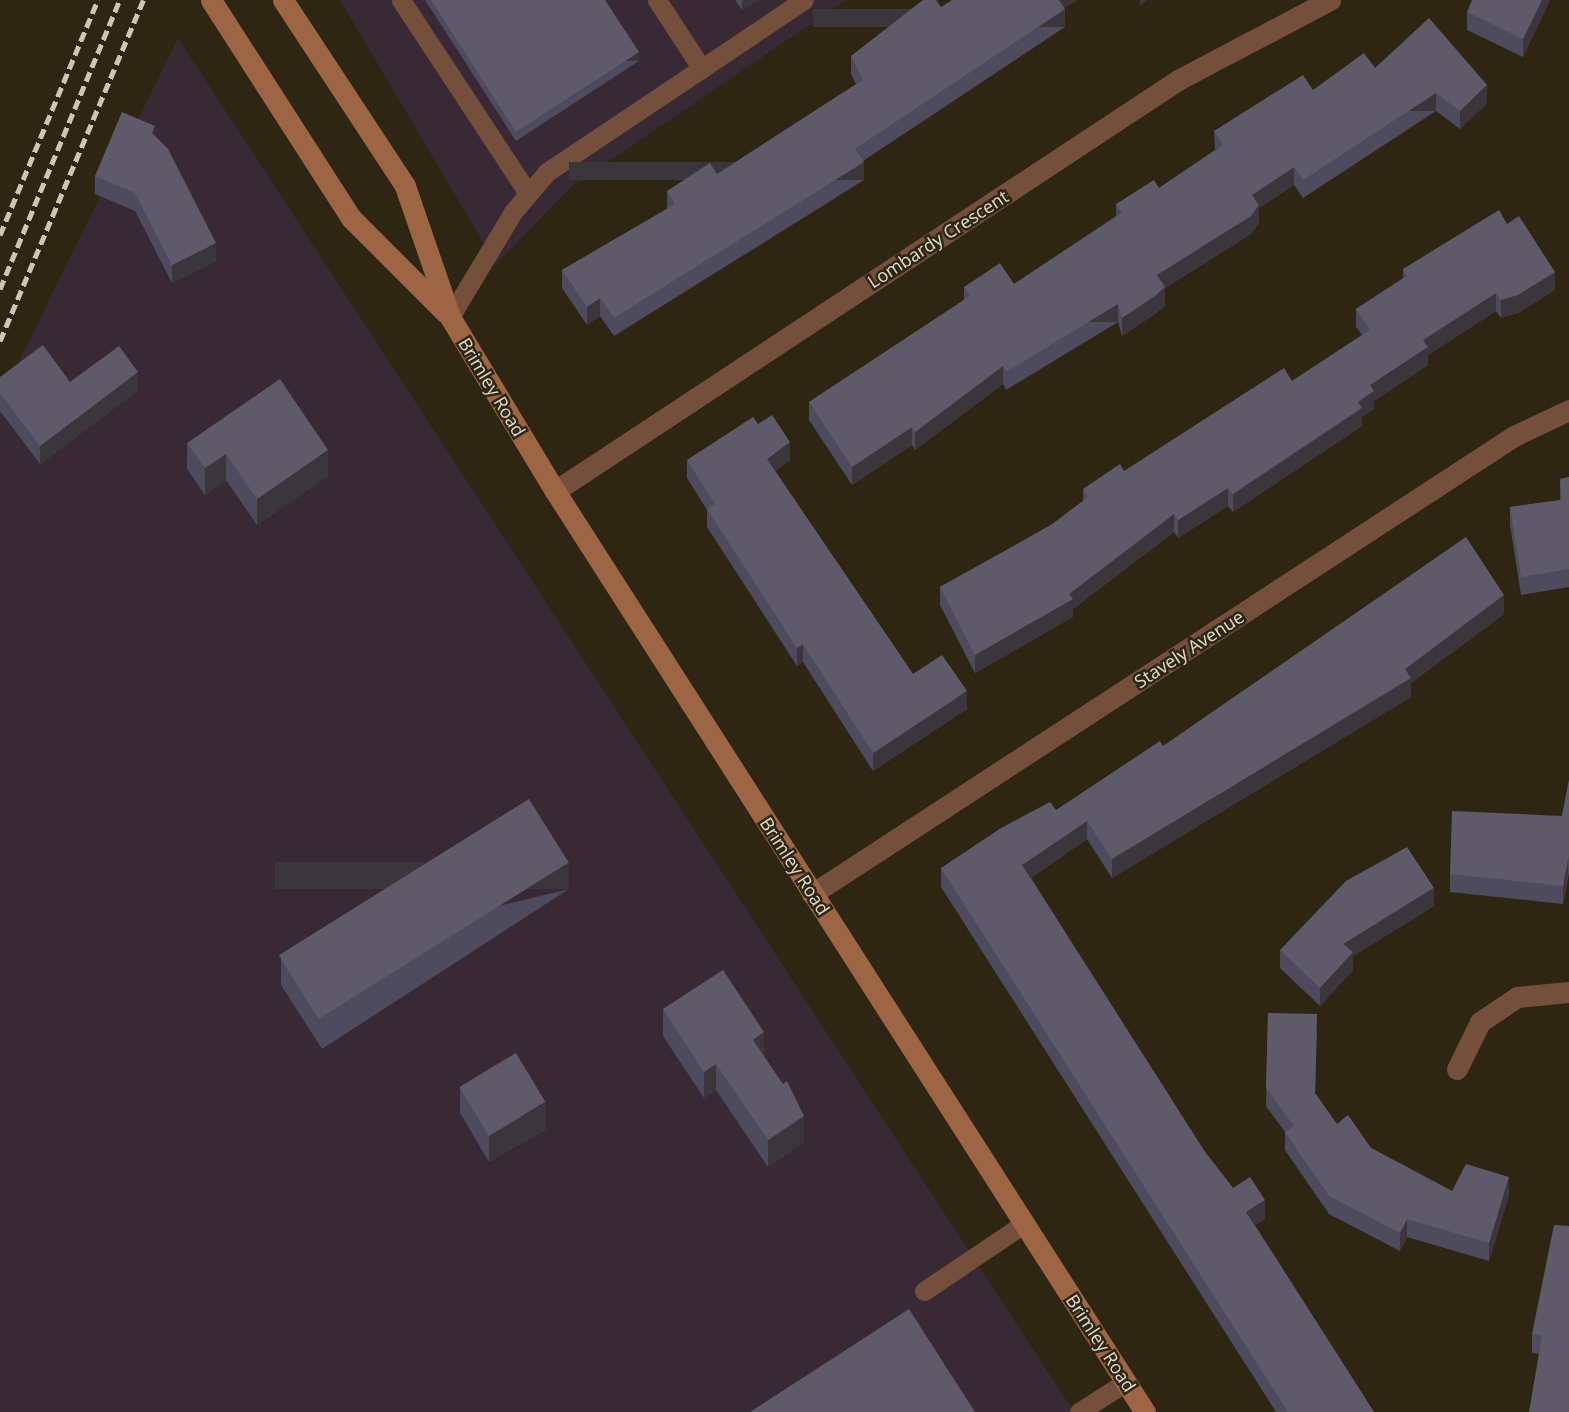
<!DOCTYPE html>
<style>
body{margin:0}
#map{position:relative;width:1569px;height:1412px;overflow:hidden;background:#2e2612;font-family:"Open Sans",sans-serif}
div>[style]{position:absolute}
.industrial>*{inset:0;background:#382934}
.lane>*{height:19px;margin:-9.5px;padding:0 9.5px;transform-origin:9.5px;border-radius:9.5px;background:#744f3c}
.street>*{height:21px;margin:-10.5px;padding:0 10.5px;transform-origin:10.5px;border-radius:10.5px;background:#744f3c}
.secondary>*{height:21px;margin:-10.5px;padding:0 10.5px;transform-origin:10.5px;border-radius:10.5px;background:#9e6545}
.rail>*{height:5px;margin-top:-2.5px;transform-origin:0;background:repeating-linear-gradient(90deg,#cbc6b8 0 10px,transparent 0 15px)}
.wall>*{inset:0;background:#4e4b5e}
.shaded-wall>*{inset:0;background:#3b363b;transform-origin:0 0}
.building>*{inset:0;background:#5e5a6a;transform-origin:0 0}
span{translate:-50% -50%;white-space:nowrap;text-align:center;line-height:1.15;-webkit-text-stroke:5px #2e2612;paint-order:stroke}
.street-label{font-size:18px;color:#e0dbce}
</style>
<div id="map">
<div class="industrial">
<i style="clip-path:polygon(340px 0,846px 0,571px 187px,496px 264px)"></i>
<i style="clip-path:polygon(178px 38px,1074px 1412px,0 1412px,0 400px)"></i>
</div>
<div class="lane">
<i style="left:401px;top:0;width:231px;rotate:56.7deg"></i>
<i style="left:657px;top:0;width:82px;rotate:56.9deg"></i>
<i style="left:450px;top:317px;width:122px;rotate:-59deg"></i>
<i style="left:513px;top:212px;width:52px;rotate:-49.6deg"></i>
<i style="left:547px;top:172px;width:309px;rotate:-33.8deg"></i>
<i style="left:924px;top:1291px;width:122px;rotate:-34deg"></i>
<i style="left:1079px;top:1412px;width:56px;rotate:-32.6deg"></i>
</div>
<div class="street">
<i style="left:555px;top:491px;width:746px;rotate:-33.41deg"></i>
<i style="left:1178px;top:80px;width:172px;rotate:-27.8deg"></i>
<i style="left:812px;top:894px;width:838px;rotate:-33.12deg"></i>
<i style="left:1514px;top:436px;width:61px;rotate:-25.3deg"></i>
<i style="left:1457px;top:1069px;width:52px;rotate:-63.9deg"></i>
<i style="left:1480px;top:1022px;width:45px;rotate:-34deg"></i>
<i style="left:1517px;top:997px;width:52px;rotate:-5.5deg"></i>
</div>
<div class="secondary">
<i style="left:211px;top:0;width:259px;rotate:57.3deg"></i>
<i style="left:351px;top:218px;width:134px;rotate:45deg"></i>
<i style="left:283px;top:0;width:222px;rotate:56.7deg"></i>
<i style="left:405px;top:186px;width:139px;rotate:71deg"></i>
<i style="left:450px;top:317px;width:203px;rotate:58.9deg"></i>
<i style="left:555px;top:491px;width:1094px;rotate:57.36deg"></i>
</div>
<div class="rail">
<i style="left:0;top:235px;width:255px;rotate:-67.4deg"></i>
<i style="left:0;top:289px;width:313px;rotate:-67.5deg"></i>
<i style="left:0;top:341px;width:370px;rotate:-67.2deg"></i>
</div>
<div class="wall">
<i style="clip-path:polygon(425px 0,605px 0,639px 61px,516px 141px)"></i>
<i style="clip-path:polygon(735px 0,758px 0,742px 10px)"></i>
<i style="clip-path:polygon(1550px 0,1523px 57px,1467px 30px,1467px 12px)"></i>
<i style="clip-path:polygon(941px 7px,1064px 8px,1065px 27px,863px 161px,864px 180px,614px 336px,600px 316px,587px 325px,562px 288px,562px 270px,667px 209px,667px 191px,717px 174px,856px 84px,851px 74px,851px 56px)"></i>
<i style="clip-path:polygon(1375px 68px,1487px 103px,1460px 129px,1436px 111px,1303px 198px,1294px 185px,1259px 208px,1259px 223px,1251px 234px,1165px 288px,1165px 305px,1155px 314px,1122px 336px,1118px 322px,1006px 390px,1003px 384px,915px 450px,912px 445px,852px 485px,809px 420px,809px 402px,964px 300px,964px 287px,1014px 284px,1116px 216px,1116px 204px,1159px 188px,1215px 150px,1214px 131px,1313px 90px)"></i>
<i style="clip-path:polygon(155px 136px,216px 261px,172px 283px,135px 211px,95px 194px,95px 176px)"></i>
<i style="clip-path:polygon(1507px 224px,1555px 290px,1518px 313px,1501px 318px,1496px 311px,1428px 355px,1428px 365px,1374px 401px,1374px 409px,1362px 417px,1362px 426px,1233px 512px,1228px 506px,1178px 538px,1174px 532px,1073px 609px,1073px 617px,975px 673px,940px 605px,940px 587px,1051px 525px,1083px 501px,1083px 489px,1124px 471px,1292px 381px,1362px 335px,1356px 327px,1356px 309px,1403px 278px,1403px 269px)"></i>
<i style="clip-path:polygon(0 377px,138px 390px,40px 464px,0 411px)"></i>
<i style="clip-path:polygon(758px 424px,790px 460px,775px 471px,913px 674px,967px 709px,873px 771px,803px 662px,797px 666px,707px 527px,707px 510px,687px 478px,687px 460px)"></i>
<i style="clip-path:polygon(187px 443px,328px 476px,257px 525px,226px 480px,205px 495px,187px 469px)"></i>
<i style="clip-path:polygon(1569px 477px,1569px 587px,1521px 595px,1510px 525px,1510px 507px,1560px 500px,1560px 479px)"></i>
<i style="clip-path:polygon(1504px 614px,1411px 683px,1411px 697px,1112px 878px,1087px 839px,1031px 878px,1205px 1152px,1233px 1188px,1265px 1219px,1255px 1225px,1374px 1412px,1276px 1412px,941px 887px,941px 868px,1056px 810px,1163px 746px)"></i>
<i style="clip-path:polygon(1569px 780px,1569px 873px,1563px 904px,1450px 892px,1450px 874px,1562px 816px)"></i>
<i style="clip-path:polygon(569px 889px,322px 1049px,281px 985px,281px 959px)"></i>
<i style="clip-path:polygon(1434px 906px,1353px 956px,1353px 970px,1320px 1006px,1280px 968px,1280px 950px)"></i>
<i style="clip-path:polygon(663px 1009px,764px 1056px,804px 1142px,768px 1167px,716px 1090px,704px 1098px,663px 1036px)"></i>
<i style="clip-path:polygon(1268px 1013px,1317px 1032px,1315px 1094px,1337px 1124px,1371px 1148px,1452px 1191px,1509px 1195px,1489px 1261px,1407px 1237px,1400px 1251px,1329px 1214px,1285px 1150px,1285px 1132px,1266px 1106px)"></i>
<i style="clip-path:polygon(460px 1087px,546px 1129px,489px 1162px,460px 1113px)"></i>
<i style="clip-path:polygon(1569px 1226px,1539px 1354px,1532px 1353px,1532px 1334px)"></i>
</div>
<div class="shaded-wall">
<i style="clip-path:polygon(744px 0,758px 0,742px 10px,742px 1px)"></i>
<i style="clip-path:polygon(1056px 0,1078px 0,1056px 13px)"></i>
<i style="clip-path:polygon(1140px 0,1147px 0,1140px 6px)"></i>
<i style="clip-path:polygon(1542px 0,1550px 0,1523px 57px,1523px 39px)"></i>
<i style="left:1065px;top:9px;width:18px;height:252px;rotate:90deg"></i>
<i style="left:639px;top:52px;width:9px;height:147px;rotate:90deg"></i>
<i style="clip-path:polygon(1487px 85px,1487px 103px,1460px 129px,1460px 111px)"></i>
<i style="left:1436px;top:93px;width:18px;height:159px;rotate:90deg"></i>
<i style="left:864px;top:162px;width:18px;height:295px;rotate:90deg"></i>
<i style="clip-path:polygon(1294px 167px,1294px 185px,1259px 208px,1259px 223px,1251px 234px,1165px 288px,1165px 305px,1155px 314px,1122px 336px,1122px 318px,1157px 275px,1252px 195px)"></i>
<i style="clip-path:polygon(216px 243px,216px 261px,172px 283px,172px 265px)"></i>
<i style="clip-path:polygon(1555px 272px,1555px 290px,1518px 313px,1501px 318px,1501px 300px)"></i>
<i style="clip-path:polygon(1496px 293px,1496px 311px,1428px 355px,1428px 365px,1374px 401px,1374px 409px,1362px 417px,1362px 426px,1233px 512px,1233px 494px,1358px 402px,1370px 385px,1423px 340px)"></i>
<i style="clip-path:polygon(600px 298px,600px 316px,587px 325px,587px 307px)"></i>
<i style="left:1118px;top:304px;width:18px;height:131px;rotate:90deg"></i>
<i style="clip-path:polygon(1003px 366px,1003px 384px,915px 450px,915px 432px)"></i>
<i style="clip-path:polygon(138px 372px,138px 390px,40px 464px,40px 446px)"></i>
<i style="clip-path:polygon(912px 427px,912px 445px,852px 485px,852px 467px)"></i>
<i style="clip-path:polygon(790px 442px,790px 460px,767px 477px,767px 459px)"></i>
<i style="clip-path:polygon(328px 450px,328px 476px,257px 525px,257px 499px)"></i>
<i style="clip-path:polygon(226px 454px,226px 480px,205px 495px,205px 468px)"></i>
<i style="clip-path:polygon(1228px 488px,1228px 506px,1178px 538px,1178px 520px)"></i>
<i style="clip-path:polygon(1174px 514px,1174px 532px,1073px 609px,1073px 617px,975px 673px,975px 655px,1069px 594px)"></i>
<i style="clip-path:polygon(1504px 595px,1504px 614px,1411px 683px,1411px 697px,1112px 878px,1112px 859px,1405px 669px)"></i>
<i style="clip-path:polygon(803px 644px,803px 662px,797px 666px,797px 648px)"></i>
<i style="clip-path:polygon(967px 691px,967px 709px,873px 771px,873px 753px)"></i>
<i style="clip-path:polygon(1087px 821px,1087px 839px,1022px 884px,1022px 865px)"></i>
<i style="clip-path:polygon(1568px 855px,1568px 873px,1563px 904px,1563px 886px)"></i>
<i style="left:569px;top:862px;width:27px;height:294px;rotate:90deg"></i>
<i style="clip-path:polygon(1434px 888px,1434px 906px,1353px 956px,1353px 970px,1320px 1006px,1320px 988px,1343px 944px)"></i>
<i style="clip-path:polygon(764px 1032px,764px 1059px,753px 1040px)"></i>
<i style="clip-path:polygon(716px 1064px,716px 1090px,704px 1098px,704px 1072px)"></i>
<i style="clip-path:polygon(546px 1102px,546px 1129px,489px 1162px,489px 1136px)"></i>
<i style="clip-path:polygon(804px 1116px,804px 1142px,768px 1167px,768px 1140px)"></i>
<i style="clip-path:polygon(1509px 1177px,1509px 1195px,1489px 1261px,1489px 1243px)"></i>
<i style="clip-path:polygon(1265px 1200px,1265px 1219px,1246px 1231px,1246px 1212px)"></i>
<i style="clip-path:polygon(1407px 1219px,1407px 1237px,1400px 1251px,1400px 1233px)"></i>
</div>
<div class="building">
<i style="clip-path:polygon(431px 0,605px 0,639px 52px,516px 132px)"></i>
<i style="clip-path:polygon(923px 0,936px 0,941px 7px,952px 0,1059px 0,1065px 9px,855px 149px,864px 162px,614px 318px,600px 298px,587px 307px,562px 270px,675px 204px,667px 191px,710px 163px,717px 174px,863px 80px,851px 56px)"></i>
<i style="clip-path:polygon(1472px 0,1542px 0,1523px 39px,1467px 12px)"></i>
<i style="clip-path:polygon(1429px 18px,1487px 85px,1460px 111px,1436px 93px,1303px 180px,1294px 167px,1252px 195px,1259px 205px,1251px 216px,1157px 275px,1165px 287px,1155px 296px,1122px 318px,1118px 304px,1006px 372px,1003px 366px,915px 432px,912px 427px,852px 467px,809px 402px,970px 296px,964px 287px,1000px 263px,1014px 284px,1122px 213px,1116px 204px,1154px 180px,1159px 188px,1223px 145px,1214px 131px,1303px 75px,1313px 90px,1364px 53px,1375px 68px)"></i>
<i style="clip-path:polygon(122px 112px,155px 126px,152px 133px,168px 149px,216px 243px,172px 265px,135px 193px,95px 176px)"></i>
<i style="clip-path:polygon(1499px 210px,1507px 224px,1519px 216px,1555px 272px,1518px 295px,1501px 300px,1496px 293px,1423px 340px,1428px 347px,1370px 385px,1374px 391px,1358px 402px,1362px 408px,1233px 494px,1228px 488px,1178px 520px,1174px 514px,1069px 594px,1073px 599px,975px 655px,940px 587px,1051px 525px,1088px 497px,1083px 489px,1120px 464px,1124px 471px,1284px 368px,1292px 381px,1370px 330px,1356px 309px,1407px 276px,1403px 269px)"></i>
<i style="clip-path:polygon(43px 345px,70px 382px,119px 346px,138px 372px,40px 446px,0 393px,0 377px)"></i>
<i style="clip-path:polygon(280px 379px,328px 450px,257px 499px,226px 454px,205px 468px,187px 443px)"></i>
<i style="clip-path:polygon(772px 415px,790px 442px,767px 459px,913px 674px,942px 655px,967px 691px,873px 753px,803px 644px,797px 648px,707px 509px,715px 504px,687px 460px,753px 417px,758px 424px)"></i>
<i style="clip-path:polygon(1569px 477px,1569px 569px,1521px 577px,1510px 507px,1562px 500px,1560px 479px)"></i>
<i style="clip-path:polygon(1466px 537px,1504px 595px,1405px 669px,1411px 678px,1112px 859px,1087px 821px,1022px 865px,1205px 1152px,1233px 1188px,1250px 1177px,1265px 1200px,1246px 1212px,1374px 1412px,1288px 1412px,941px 868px,1001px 828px,1050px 802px,1056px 810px,1160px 741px,1163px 746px)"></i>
<i style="clip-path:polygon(1569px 780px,1569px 855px,1563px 886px,1450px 874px,1452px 811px,1562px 816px)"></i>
<i style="left:529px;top:799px;width:75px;height:295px;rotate:58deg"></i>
<i style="clip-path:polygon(1407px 847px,1434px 888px,1343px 944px,1353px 952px,1320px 988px,1280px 950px,1346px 881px)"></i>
<i style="clip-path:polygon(723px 970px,764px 1032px,753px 1040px,783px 1084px,787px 1081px,804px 1116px,768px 1140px,716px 1064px,704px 1072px,663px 1009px)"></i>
<i style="clip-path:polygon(1268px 1013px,1317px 1014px,1315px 1093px,1337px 1124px,1348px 1115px,1371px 1148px,1452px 1191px,1466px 1164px,1509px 1177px,1489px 1243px,1407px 1219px,1400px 1233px,1329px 1196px,1285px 1132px,1294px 1126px,1266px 1088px)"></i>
<i style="left:516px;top:1053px;width:57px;height:66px;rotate:59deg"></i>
<i style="clip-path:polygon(1554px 1225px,1569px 1226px,1569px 1412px,1529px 1412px,1542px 1336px,1532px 1334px)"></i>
<i style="clip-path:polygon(909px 1309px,975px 1412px,750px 1412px)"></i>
</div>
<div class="street-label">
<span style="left:938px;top:239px;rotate:-33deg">Lombardy Crescent</span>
<span style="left:492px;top:387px;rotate:59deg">Brimley Road</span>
<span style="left:1189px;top:649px;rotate:-33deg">Stavely Avenue</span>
<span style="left:795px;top:866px;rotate:57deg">Brimley Road</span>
<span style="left:1101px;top:1343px;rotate:57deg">Brimley Road</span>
</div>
</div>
